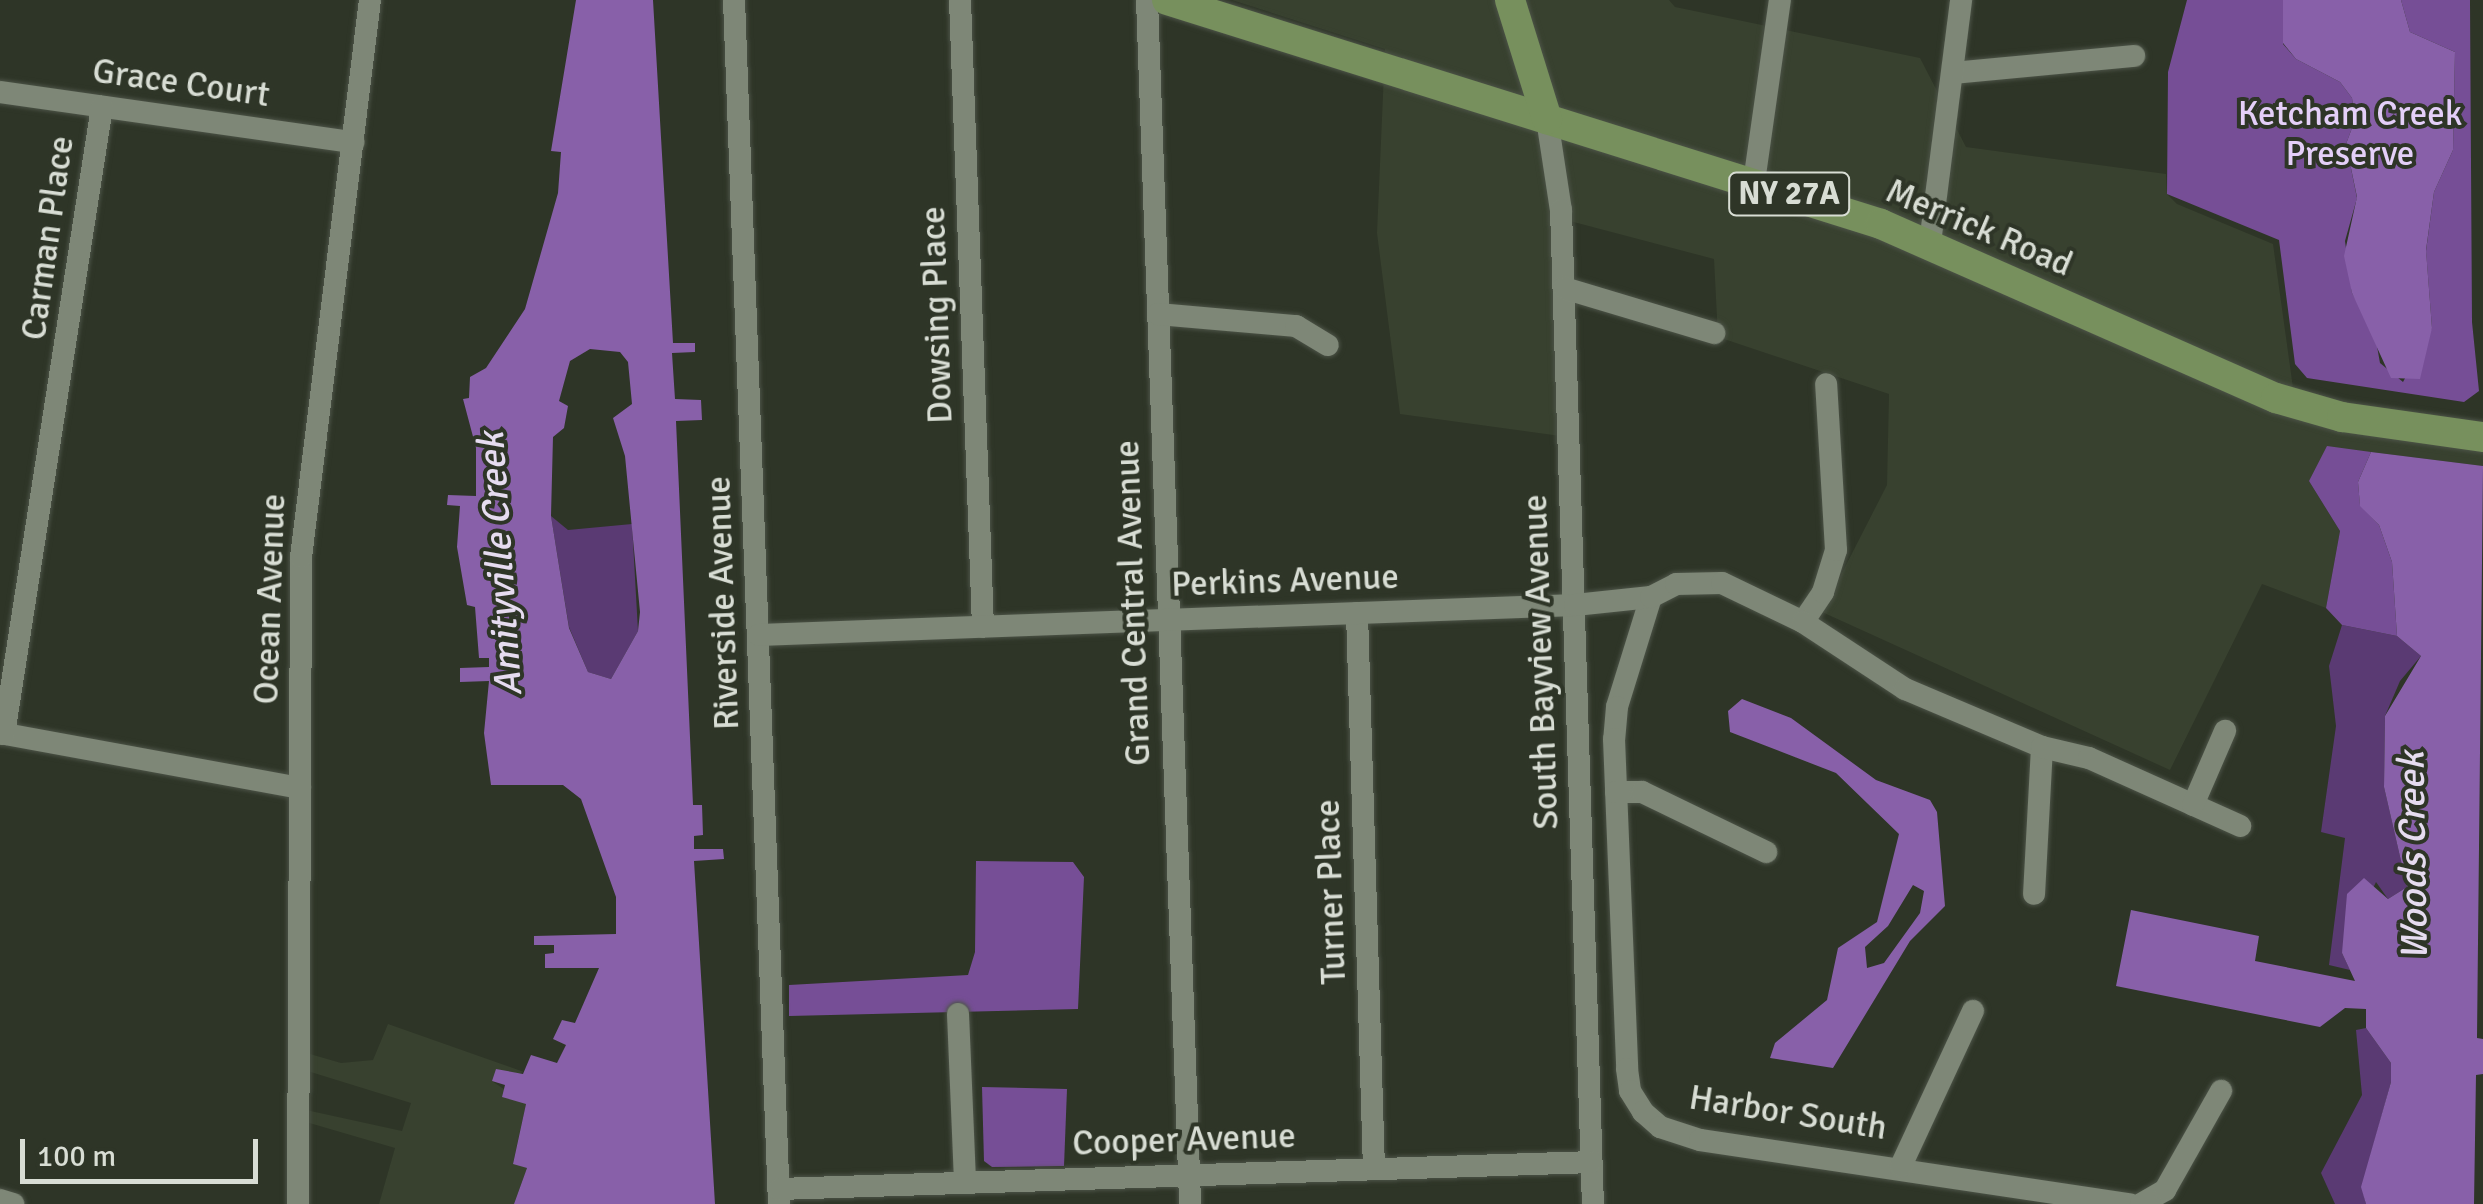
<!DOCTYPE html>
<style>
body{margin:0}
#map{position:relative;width:2483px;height:1204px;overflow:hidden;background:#2e3527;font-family:Signika,sans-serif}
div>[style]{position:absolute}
.built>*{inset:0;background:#38412f}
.green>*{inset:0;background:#5a3a73}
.forest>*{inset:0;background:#764e96}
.water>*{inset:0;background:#8860a9}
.roads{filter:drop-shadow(0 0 2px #4c5347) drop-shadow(0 0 2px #4c5347)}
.minor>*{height:22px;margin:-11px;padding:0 11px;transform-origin:11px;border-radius:11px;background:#7e8777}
.major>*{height:30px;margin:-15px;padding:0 15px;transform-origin:15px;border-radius:15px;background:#77905d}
span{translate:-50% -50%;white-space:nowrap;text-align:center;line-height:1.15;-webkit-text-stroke:8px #2e3527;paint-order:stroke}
.shield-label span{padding:2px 8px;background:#2e3527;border:2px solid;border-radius:8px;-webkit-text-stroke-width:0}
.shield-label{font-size:32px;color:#d8ddd4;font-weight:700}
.street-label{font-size:35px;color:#d8ddd4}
.park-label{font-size:35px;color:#e4cff8}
.water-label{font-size:38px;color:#e6dcf0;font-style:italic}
.scale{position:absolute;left:20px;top:1139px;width:238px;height:45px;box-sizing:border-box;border:5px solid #d8ddd4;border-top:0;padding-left:12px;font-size:30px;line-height:35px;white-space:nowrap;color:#d8ddd4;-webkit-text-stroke:8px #2e3527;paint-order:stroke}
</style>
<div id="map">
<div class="built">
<i style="clip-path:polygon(1232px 0,1669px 0,1675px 7px,1920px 58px,1966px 147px,2166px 174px,2167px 194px,2177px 204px,2273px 244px,2294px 395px,2483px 423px,2483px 466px,2371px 452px,2309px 481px,2340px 531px,2326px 608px,2262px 584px,2170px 770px,1822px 612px,1887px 485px,1889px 394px,1718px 337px,1714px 259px,1566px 220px,1575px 438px,1400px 414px,1377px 233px,1385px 49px)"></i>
<i style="clip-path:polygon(388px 1024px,524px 1072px,492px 1081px,526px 1104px,513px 1163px,527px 1168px,514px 1204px,379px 1204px,395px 1148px,306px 1122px,306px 1110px,402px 1131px,411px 1103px,301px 1069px,303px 1052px,341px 1063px,373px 1060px)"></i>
</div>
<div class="green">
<i style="clip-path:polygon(551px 516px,568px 530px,632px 524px,638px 631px,611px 679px,588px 672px,569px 627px)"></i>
<i style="clip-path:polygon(2342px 625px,2397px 636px,2421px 656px,2400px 681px,2385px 716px,2384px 787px,2407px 887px,2388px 899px,2376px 882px,2342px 953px,2350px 970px,2329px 965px,2345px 838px,2321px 832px,2336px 726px,2329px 666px)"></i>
<i style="clip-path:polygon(2366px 1028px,2391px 1063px,2391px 1082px,2362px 1187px,2366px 1204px,2335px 1204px,2321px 1173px,2362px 1095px,2356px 1030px)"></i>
</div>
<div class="forest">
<i style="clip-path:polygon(2187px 0,2283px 0,2283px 44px,2296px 59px,2340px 82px,2352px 98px,2355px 120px,2346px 144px,2357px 198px,2345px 241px,2352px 293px,2375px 335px,2380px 363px,2403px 382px,2432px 328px,2426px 251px,2434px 192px,2453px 150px,2455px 52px,2410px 32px,2401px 0,2470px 0,2472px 322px,2479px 391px,2464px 402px,2307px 378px,2295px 364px,2279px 240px,2167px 194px,2168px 72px)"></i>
<i style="clip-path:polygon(2327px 446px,2371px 452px,2358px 482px,2360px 505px,2379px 525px,2392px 562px,2397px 636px,2342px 625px,2326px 608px,2340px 531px,2309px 481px)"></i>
<i style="clip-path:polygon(976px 861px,1073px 862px,1084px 877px,1078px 1009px,789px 1016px,789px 985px,968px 975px,975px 952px)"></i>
<i style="clip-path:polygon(982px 1087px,1067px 1089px,1064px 1166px,992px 1167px,984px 1161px)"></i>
</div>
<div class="water">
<i style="clip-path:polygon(evenodd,576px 0,653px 0,673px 343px,695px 343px,695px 352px,672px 353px,675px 399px,701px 400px,702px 420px,676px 421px,693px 805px,702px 805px,703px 835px,694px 836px,694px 849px,723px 849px,724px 859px,694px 861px,715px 1204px,514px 1204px,527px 1168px,513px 1164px,526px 1104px,502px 1097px,505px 1085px,492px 1081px,496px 1069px,523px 1074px,531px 1055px,557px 1063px,566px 1045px,553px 1039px,562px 1020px,575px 1023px,599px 968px,545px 968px,545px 954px,554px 953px,554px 945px,534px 945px,534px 936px,616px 934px,616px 897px,581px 799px,563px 785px,491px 785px,484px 733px,489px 681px,460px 682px,460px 668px,489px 667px,489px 658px,479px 658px,475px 607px,467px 605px,457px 547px,460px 506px,447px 505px,448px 495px,476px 496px,476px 448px,463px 399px,469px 398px,470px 377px,486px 368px,525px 309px,558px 193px,561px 152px,551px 151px,576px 0,590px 349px,620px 352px,628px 362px,632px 404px,613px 418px,625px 456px,640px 612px,638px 631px,611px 679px,588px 672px,569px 628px,551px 516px,553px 437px,564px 428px,568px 406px,559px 401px,570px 361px,590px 349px)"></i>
<i style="clip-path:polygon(2283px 0,2401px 0,2410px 32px,2455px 52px,2453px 150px,2434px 192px,2426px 250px,2432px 328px,2420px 379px,2391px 378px,2352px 293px,2344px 256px,2357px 197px,2346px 144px,2355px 120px,2352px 98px,2340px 82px,2296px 59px,2283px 43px)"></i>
<i style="clip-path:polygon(2371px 452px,2483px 466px,2477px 1038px,2483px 1039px,2483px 1074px,2476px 1075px,2474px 1204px,2366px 1204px,2361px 1187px,2391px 1082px,2391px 1063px,2366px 1028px,2366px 1009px,2345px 1008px,2320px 1027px,2116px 986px,2131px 910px,2259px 936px,2255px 961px,2355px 981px,2342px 953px,2347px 894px,2364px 878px,2388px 899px,2407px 887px,2384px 787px,2385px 716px,2421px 656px,2397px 636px,2392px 562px,2379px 525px,2360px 506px,2358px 482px)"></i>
<i style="clip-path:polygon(evenodd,1742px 699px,1791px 718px,1876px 780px,1930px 800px,1937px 812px,1945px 906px,1910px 941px,1833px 1068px,1770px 1058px,1775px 1043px,1827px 1000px,1838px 948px,1877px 922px,1899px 834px,1836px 773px,1730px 732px,1728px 711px,1742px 699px,1913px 885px,1924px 891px,1920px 913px,1884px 963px,1867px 968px,1865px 947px,1888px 926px,1913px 885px)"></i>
</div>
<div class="roads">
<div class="minor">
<i style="left:734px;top:0;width:1205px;rotate:87.86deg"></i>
<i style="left:960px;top:0;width:627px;rotate:87.9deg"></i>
<i style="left:1147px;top:0;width:1205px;rotate:87.95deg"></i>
<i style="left:1953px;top:73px;width:182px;rotate:-5.4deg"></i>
<i style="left:0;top:92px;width:357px;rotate:8.1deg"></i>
<i style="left:1547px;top:119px;width:92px;rotate:81.3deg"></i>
<i style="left:1561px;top:210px;width:995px;rotate:88.16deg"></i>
<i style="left:1754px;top:182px;width:184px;rotate:-81.9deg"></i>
<i style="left:1930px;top:243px;width:245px;rotate:-82.7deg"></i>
<i style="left:1564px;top:288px;width:157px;rotate:16.7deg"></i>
<i style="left:1158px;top:314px;width:139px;rotate:5deg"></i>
<i style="left:1296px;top:326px;width:37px;rotate:31deg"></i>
<i style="left:1651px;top:597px;width:115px;rotate:107.2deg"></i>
<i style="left:1617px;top:707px;width:32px;rotate:95deg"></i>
<i style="left:1614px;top:739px;width:330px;rotate:87.7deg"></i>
<i style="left:1627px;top:1069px;width:22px;rotate:82deg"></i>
<i style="left:1630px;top:1091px;width:25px;rotate:58deg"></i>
<i style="left:1643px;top:1112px;width:23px;rotate:41deg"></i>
<i style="left:1660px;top:1127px;width:42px;rotate:18deg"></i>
<i style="left:1700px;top:1140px;width:435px;rotate:8.5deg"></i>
<i style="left:1357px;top:613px;width:556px;rotate:88.25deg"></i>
<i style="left:1803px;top:622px;width:36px;rotate:-56deg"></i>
<i style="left:1823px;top:592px;width:44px;rotate:-72.8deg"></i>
<i style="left:1836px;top:550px;width:166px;rotate:-93.4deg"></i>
<i style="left:759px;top:635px;width:817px;rotate:-2.11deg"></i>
<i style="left:1575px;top:605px;width:76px;rotate:-6deg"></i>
<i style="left:1651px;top:597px;width:28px;rotate:-27deg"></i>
<i style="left:1676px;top:584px;width:46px;rotate:-1.2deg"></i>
<i style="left:1722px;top:583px;width:90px;rotate:25.7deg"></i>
<i style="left:1803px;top:622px;width:122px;rotate:33.3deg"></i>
<i style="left:1905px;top:689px;width:149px;rotate:22.9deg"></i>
<i style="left:2042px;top:747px;width:147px;rotate:93.1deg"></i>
<i style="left:0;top:733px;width:305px;rotate:10.4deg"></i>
<i style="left:4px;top:734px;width:635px;rotate:-81.12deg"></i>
<i style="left:2042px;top:747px;width:48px;rotate:13.2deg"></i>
<i style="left:2089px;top:758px;width:166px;rotate:24.2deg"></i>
<i style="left:1616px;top:792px;width:26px"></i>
<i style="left:1642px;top:792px;width:138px;rotate:25.8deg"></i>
<i style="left:2193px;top:805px;width:81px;rotate:-66.6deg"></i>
<i style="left:958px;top:1014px;width:169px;rotate:87.6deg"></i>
<i style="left:1901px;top:1166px;width:171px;rotate:-65.1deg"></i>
<i style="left:779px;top:1189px;width:812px;rotate:-1.9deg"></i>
<i style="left:0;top:1200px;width:14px;rotate:17deg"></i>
<i style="left:298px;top:1204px;width:647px;rotate:-89.73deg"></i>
<i style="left:301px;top:557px;width:561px;rotate:-82.94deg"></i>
<i style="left:2141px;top:1204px;width:28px;rotate:-30deg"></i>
<i style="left:2165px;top:1190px;width:114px;rotate:-60.5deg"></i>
</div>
<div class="major">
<i style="left:1167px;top:0;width:748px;rotate:17.42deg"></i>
<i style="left:1881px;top:224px;width:432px;rotate:23.8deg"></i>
<i style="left:2276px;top:398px;width:69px;rotate:16.1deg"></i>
<i style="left:2342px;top:417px;width:142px;rotate:8.1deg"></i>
<i style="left:1510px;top:0;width:125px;rotate:72.7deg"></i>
</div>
</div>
<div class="shield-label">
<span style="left:1789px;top:194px">NY 27A</span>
</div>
<div class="street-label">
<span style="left:181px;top:83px;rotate:8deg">Grace Court</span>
<span style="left:1979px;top:228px;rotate:23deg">Merrick Road</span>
<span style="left:48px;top:238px;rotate:-82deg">Carman Place</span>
<span style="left:937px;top:315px;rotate:-92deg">Dowsing Place</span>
<span style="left:1285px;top:581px;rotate:-2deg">Perkins Avenue</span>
<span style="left:270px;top:599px;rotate:-88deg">Ocean Avenue</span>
<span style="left:723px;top:603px;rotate:-92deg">Riverside Avenue</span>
<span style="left:1133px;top:603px;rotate:-92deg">Grand Central Avenue</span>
<span style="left:1541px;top:662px;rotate:-92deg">South Bayview Avenue</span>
<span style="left:1331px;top:892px;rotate:-92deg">Turner Place</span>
<span style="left:1788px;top:1113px;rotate:9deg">Harbor South</span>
<span style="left:1184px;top:1140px;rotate:-2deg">Cooper Avenue</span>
</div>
<div class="park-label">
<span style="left:2350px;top:134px">Ketcham Creek<br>Preserve</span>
</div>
<div class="water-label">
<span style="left:500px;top:564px;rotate:-94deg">Amityville Creek</span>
<span style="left:2413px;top:856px;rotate:-91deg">Woods Creek</span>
</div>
<div class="scale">100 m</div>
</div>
